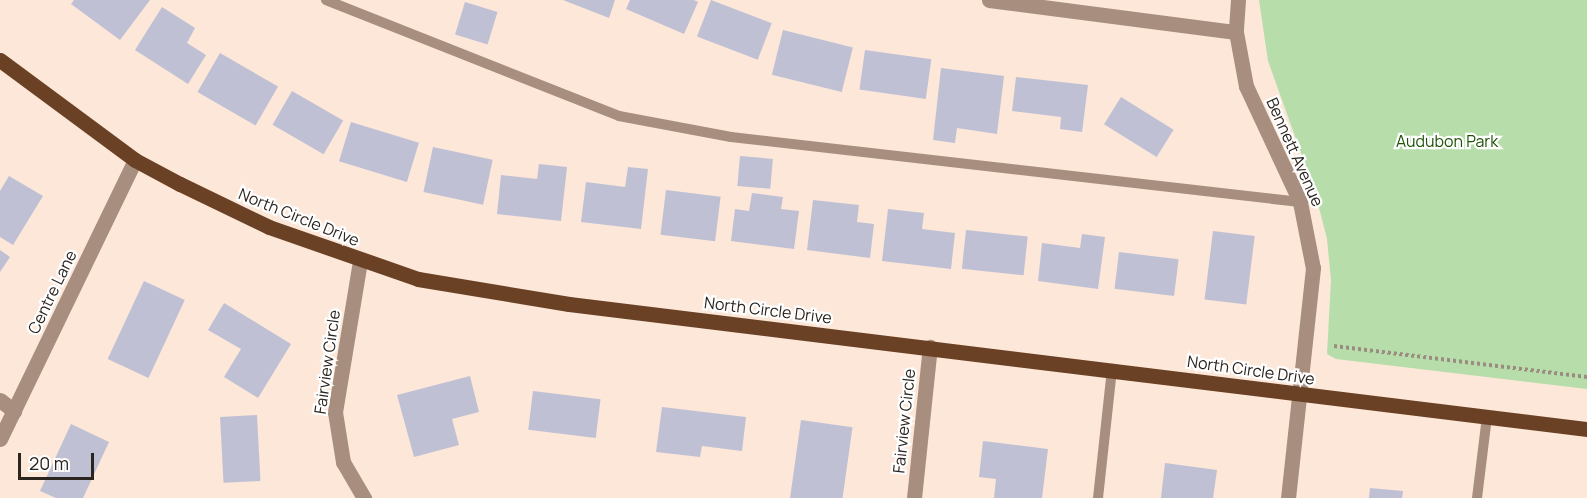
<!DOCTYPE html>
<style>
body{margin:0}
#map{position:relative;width:1587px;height:498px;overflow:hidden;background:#fce7d9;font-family:Manrope,sans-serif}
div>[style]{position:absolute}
.green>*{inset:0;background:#b6ddaa}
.building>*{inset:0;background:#c0c0d5;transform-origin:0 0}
.path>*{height:4px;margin-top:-2px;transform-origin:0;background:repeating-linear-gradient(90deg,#9b8c82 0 3px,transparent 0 6px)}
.service>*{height:10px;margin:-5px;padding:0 5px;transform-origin:5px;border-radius:5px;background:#a78e7e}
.minor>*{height:15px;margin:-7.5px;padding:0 7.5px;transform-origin:7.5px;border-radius:7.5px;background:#a78e7e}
.primary>*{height:15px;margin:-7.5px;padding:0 7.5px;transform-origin:7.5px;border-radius:7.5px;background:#6a4124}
span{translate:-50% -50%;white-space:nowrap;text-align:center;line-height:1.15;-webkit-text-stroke:4.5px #fff;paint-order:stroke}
.park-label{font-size:16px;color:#205207}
.street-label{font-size:16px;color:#2b241f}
.scale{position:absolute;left:18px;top:453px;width:76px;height:27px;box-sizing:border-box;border:3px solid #2b241f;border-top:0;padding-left:8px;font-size:18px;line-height:21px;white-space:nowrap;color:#2b241f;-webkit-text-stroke:4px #fff;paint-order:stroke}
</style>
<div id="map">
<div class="green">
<i style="clip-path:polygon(1587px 0,1587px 389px,1336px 359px,1327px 354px,1331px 280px,1327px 239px,1315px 192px,1268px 61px,1259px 0)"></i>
</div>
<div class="building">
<i style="clip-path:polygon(74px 0,150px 0,120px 40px,71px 4px)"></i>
<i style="clip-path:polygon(563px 0,615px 0,609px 18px)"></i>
<i style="clip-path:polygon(630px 0,694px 0,698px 2px,684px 34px,626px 9px)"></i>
<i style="left:711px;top:0;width:65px;height:39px;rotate:21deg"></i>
<i style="left:465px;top:2px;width:34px;height:34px;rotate:17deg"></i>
<i style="clip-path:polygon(162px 7px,195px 28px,187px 43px,206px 55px,188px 84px,135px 50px)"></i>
<i style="left:783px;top:30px;width:72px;height:46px;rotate:14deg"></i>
<i style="left:865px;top:50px;width:67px;height:40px;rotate:8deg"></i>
<i style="left:220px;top:53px;width:67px;height:45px;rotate:30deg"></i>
<i style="clip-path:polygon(941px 68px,1004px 76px,997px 134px,957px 128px,955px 143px,933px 140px)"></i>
<i style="clip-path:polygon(1016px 77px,1088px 85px,1082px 132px,1060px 129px,1061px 117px,1012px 111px)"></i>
<i style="left:292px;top:91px;width:59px;height:39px;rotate:30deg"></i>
<i style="left:1121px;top:97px;width:62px;height:32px;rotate:32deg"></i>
<i style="left:351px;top:122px;width:71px;height:41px;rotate:17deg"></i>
<i style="left:433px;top:147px;width:61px;height:46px;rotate:12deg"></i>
<i style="left:740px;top:156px;width:33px;height:30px;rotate:5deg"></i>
<i style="clip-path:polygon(539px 164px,567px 167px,561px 221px,497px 214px,501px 175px,537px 179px)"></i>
<i style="clip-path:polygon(628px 167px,648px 169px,641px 229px,581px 222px,586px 182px,625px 187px)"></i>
<i style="clip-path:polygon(9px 176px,43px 196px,13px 245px,0 237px,0 191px)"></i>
<i style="left:666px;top:190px;width:55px;height:45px;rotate:7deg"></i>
<i style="clip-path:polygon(752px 193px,783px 197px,781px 209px,799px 211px,794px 249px,731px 241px,735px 209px,749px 211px)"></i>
<i style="clip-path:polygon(813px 200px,859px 205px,857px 222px,874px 224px,870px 258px,807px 250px)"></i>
<i style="clip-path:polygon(888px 209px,924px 213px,922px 229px,955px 233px,951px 269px,882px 261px)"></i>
<i style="left:966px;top:230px;width:62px;height:39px;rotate:6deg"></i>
<i style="left:1213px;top:231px;width:42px;height:69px;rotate:7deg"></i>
<i style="clip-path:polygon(1082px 234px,1105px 237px,1098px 289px,1038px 281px,1042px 243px,1080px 248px)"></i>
<i style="clip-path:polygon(0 250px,10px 257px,0 272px)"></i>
<i style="left:1119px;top:252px;width:60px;height:37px;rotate:7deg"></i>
<i style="left:144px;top:281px;width:45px;height:86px;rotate:25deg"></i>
<i style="clip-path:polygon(224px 303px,291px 344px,258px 398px,224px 377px,241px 349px,208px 330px)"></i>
<i style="clip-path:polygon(470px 376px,479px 412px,452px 419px,459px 445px,414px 457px,397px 395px)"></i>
<i style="left:533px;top:391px;width:68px;height:39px;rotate:7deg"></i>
<i style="clip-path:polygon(662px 407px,746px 417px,742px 451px,702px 446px,700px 457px,656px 452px)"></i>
<i style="left:257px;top:415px;width:66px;height:37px;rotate:87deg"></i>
<i style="left:801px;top:420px;width:52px;height:79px;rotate:8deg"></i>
<i style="clip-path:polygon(71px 424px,109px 442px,83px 498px,56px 498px,40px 491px)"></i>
<i style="clip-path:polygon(983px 441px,1048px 449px,1042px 498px,994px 498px,996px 479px,979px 477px)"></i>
<i style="clip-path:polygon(1165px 463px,1217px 470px,1213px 498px,1161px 498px)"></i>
<i style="clip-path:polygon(1370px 488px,1403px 491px,1402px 498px,1369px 498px)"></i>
</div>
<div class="path">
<i style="left:1334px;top:346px;width:255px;rotate:7deg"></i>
</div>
<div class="service">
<i style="left:326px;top:0;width:315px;rotate:21.6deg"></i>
<i style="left:619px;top:116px;width:114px;rotate:10.6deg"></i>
<i style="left:731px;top:137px;width:573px;rotate:6.52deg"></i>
<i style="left:1098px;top:498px;width:130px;rotate:-83.8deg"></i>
<i style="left:1477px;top:498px;width:82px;rotate:-83deg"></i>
</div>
<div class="minor">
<i style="left:989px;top:0;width:249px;rotate:7.4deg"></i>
<i style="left:1238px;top:0;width:32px;rotate:94deg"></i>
<i style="left:1236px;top:32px;width:55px;rotate:79.5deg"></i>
<i style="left:1246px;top:86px;width:128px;rotate:65deg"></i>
<i style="left:1300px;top:202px;width:67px;rotate:78.9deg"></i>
<i style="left:1313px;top:268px;width:231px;rotate:96.2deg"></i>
<i style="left:360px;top:261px;width:153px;rotate:99.4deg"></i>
<i style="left:335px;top:412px;width:51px;rotate:80.9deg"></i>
<i style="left:343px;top:462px;width:42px;rotate:59.7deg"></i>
<i style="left:0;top:400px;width:18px;rotate:38deg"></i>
<i style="left:0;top:439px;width:310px;rotate:-64.2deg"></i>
<i style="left:914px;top:498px;width:152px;rotate:-84deg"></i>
</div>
<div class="primary">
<i style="left:0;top:60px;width:168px;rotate:36.5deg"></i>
<i style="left:135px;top:160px;width:51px;rotate:28.1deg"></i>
<i style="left:180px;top:184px;width:99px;rotate:25.8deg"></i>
<i style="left:269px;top:227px;width:158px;rotate:19.2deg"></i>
<i style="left:418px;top:279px;width:153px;rotate:9.4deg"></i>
<i style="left:569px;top:304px;width:1026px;rotate:7deg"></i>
</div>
<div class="park-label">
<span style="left:1447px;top:141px">Audubon Park</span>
</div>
<div class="street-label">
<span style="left:1295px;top:152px;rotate:66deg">Bennett Avenue</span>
<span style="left:299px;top:217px;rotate:22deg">North Circle Drive</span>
<span style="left:52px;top:292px;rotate:-64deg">Centre Lane</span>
<span style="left:768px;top:310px;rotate:7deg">North Circle Drive</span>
<span style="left:327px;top:362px;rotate:-82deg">Fairview Circle</span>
<span style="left:1251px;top:370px;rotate:8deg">North Circle Drive</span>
<span style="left:904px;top:421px;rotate:-84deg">Fairview Circle</span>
</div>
<div class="scale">20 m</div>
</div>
